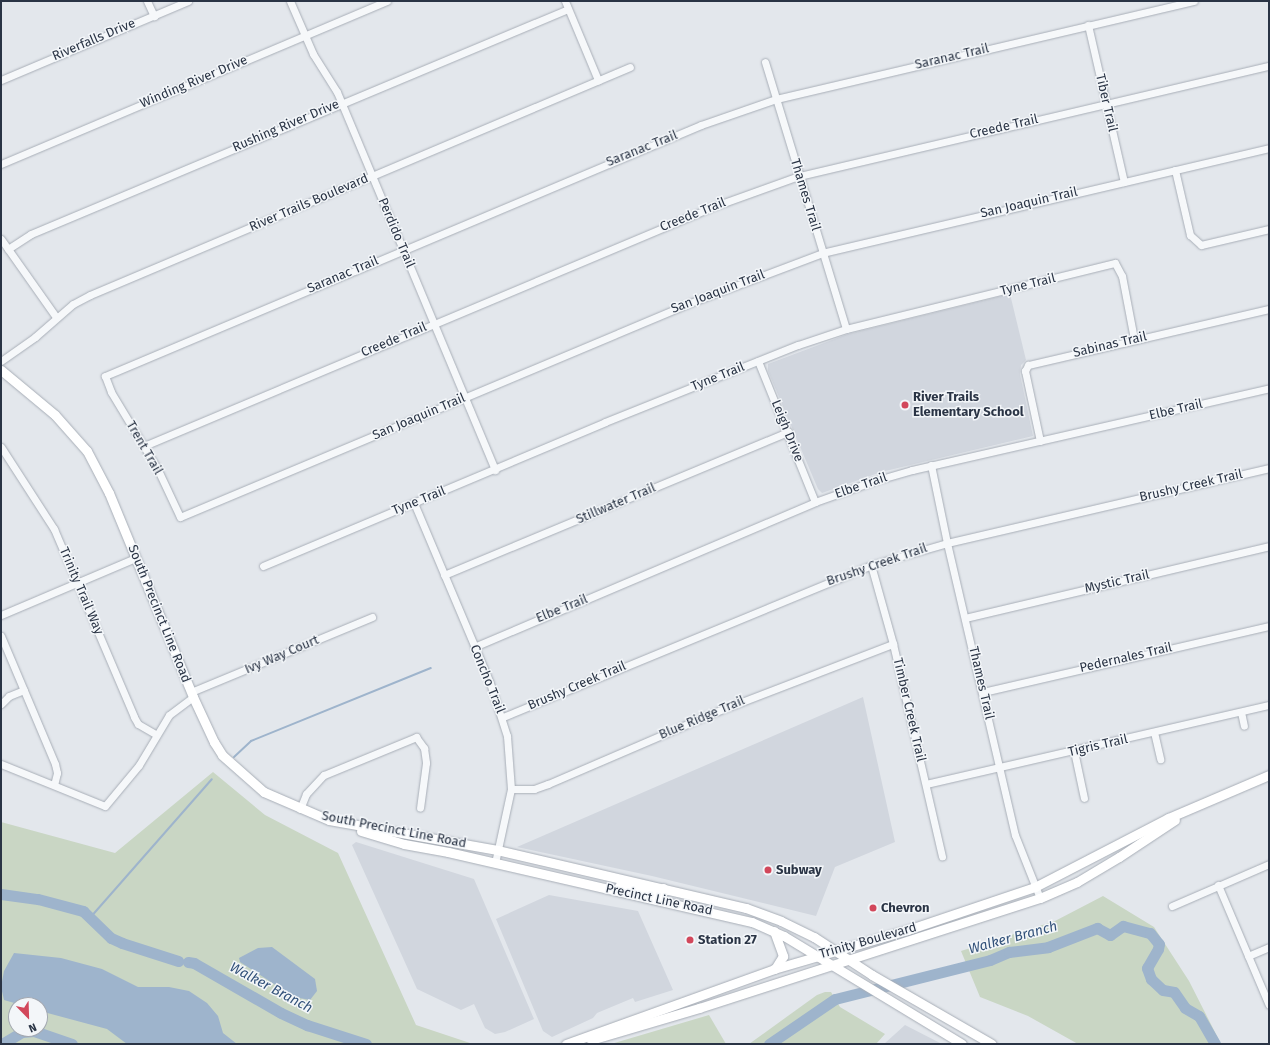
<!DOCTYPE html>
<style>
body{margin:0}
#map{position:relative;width:1270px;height:1045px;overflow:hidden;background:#e3e7ec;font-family:"Fira Sans",sans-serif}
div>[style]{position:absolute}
.built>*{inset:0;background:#d1d6de}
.green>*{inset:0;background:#c9d6c4}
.water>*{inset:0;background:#9eb4cc}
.stream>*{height:2px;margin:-1px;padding:0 1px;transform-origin:1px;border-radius:1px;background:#9eb4cc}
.river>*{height:11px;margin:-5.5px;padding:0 5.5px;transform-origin:5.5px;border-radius:5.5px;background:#9eb4cc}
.roads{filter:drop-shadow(0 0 1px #a8aeb7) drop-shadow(0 0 1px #a8aeb7)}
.minor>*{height:7px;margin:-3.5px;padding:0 3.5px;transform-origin:3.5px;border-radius:3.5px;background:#f6f8fa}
.major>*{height:9px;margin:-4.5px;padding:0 4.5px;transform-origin:4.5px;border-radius:4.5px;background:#fff}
.dots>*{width:11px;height:11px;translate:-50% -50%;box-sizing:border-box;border:2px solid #f3f6f9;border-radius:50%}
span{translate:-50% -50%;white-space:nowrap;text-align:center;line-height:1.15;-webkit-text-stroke:3px #f3f6f9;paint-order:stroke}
.street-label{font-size:13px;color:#2a3445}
.poi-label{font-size:13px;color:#2a3445;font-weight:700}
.left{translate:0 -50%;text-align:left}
.water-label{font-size:14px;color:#33527a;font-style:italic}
.frame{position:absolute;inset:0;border:2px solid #2a3445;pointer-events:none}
.north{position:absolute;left:8px;top:997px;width:40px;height:40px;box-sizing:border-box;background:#f3f6f9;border:1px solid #a3a8b1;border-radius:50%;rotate:157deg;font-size:11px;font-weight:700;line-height:16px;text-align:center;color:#2a3445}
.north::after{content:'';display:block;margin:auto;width:14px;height:18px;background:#d2475b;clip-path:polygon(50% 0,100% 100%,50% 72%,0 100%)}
</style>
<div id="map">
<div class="built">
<i style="clip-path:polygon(1010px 294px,1026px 360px,1021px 365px,1020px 374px,1033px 436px,881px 472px,822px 493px,818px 489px,768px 371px,768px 364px,848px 334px)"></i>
<i style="clip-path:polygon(863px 697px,895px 842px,835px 867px,816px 916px,652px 876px,517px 847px)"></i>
<i style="clip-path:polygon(356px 842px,474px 879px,534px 1019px,505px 1032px,495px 1034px,485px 1028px,474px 1004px,461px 1010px,417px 989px,352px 845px)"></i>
<i style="clip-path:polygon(549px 895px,638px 911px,673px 990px,635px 1002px,633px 998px,597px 1013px,593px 1018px,552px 1037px,543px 1031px,496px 919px)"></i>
<i style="clip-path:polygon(905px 1025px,942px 1044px,884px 1044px)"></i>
</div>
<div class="green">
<i style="clip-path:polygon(evenodd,213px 772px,265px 815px,338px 853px,416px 1025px,473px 1044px,1px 1044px,1px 822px,115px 853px,213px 772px,16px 1005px,40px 1005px,40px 1029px,16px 1029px,16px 1005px)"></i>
<i style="clip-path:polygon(1103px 896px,1154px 927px,1189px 981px,1221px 1044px,1078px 1044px,1028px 1016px,980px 997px,961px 951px,1055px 921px)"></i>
<i style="clip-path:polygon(825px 992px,831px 992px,840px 1007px,885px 1034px,876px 1044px,749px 1044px,817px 995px)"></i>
<i style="clip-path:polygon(709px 1015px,726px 1044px,611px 1044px)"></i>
</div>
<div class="water">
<i style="clip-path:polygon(272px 947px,315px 979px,317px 991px,310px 1000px,294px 997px,240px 962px,239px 958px,258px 948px)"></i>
<i style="clip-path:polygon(14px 953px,61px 958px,102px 969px,138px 987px,169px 987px,189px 991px,207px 1003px,218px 1016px,223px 1033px,237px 1044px,127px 1044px,107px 1029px,40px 1011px,40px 1005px,21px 1005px,4px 1000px,1px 987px,4px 971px)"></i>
</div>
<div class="stream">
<i style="left:234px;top:757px;width:23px;rotate:-43deg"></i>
<i style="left:251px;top:741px;width:194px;rotate:-22.1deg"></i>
<i style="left:89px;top:919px;width:186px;rotate:-48.7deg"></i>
</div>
<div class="river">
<i style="left:1px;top:894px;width:37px;rotate:8deg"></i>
<i style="left:38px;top:899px;width:47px;rotate:14.9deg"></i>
<i style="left:83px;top:911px;width:39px;rotate:44deg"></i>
<i style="left:111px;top:938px;width:12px;rotate:24deg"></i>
<i style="left:122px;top:943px;width:59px;rotate:17.8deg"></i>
<i style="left:188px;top:962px;width:6px;rotate:9deg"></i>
<i style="left:194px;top:963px;width:100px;rotate:29.9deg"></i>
<i style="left:281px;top:1013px;width:29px;rotate:25deg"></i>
<i style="left:307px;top:1025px;width:62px;rotate:17.9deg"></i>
<i style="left:2px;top:1044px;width:23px;rotate:-31deg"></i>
<i style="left:22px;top:1032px;width:12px;rotate:-5deg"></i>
<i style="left:34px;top:1031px;width:40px;rotate:18.9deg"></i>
<i style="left:769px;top:1044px;width:80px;rotate:-34.3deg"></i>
<i style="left:835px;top:999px;width:160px;rotate:-14.1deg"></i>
<i style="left:990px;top:960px;width:21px;rotate:-23deg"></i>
<i style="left:1009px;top:952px;width:39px;rotate:-7deg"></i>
<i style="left:1048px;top:947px;width:53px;rotate:-21.2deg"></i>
<i style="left:1097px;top:928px;width:15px;rotate:28deg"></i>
<i style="left:1110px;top:935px;width:16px;rotate:-35deg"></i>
<i style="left:1123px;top:926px;width:28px;rotate:15deg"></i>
<i style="left:1150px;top:933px;width:14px;rotate:51deg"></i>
<i style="left:1159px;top:944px;width:5px;rotate:101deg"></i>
<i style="left:1158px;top:949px;width:22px;rotate:120deg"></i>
<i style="left:1147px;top:968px;width:12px;rotate:70deg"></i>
<i style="left:1151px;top:979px;width:16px;rotate:43deg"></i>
<i style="left:1163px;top:990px;width:11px;rotate:10deg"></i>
<i style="left:1174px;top:992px;width:19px;rotate:55deg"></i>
<i style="left:1185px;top:1008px;width:16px;rotate:30deg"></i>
<i style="left:1199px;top:1016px;width:32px;rotate:60deg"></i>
</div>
<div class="roads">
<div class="minor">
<i style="left:147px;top:1px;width:17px;rotate:65deg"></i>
<i style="left:290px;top:1px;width:58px;rotate:66.5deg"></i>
<i style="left:313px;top:54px;width:45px;rotate:57.7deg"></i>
<i style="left:337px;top:92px;width:410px;rotate:67.3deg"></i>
<i style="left:565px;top:1px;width:86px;rotate:67.3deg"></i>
<i style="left:1194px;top:1px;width:429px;rotate:166.8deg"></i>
<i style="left:776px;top:99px;width:79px;rotate:160.9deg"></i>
<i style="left:701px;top:125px;width:647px;rotate:157.16deg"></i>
<i style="left:105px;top:376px;width:17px;rotate:69deg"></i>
<i style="left:111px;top:392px;width:91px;rotate:58.9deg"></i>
<i style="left:158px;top:470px;width:52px;rotate:64.9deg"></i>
<i style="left:180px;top:517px;width:553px;rotate:-22.76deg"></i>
<i style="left:690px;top:303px;width:141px;rotate:-20.7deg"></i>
<i style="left:822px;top:253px;width:459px;rotate:-13.2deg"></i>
<i style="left:1088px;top:25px;width:161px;rotate:77.1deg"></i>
<i style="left:765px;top:62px;width:279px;rotate:73.1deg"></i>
<i style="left:1px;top:80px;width:203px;rotate:-22.9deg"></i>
<i style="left:1px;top:164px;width:419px;rotate:-22.9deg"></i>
<i style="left:1175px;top:170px;width:67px;rotate:77deg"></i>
<i style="left:1190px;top:235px;width:15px;rotate:42deg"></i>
<i style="left:1201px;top:245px;width:70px;rotate:-13.2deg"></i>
<i style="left:1px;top:239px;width:95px;rotate:54.8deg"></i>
<i style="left:8px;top:249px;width:27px;rotate:-33deg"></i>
<i style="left:31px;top:234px;width:582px;rotate:-22.73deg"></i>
<i style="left:1px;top:361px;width:42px;rotate:-35.2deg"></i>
<i style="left:35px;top:337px;width:50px;rotate:-41deg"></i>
<i style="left:73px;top:304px;width:19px;rotate:-28deg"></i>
<i style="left:90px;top:295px;width:586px;rotate:-22.89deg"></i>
<i style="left:758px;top:361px;width:152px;rotate:68deg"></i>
<i style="left:1040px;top:441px;width:72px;rotate:-102.1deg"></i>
<i style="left:1025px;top:371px;width:7px;rotate:-63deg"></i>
<i style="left:1028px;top:365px;width:247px;rotate:-13.1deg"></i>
<i style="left:144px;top:446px;width:619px;rotate:-22.8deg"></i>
<i style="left:715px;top:206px;width:89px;rotate:-19.7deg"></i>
<i style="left:799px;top:176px;width:483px;rotate:-13.2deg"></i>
<i style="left:1px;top:447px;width:98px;rotate:57.1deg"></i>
<i style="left:54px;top:529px;width:204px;rotate:66.9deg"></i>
<i style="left:134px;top:717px;width:8px;rotate:60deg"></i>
<i style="left:138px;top:724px;width:20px;rotate:30deg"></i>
<i style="left:931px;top:465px;width:80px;rotate:78.4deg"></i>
<i style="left:947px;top:543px;width:300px;rotate:76.9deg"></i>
<i style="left:1015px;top:835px;width:68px;rotate:68.4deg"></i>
<i style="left:414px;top:503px;width:195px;rotate:67.1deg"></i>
<i style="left:490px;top:683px;width:56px;rotate:72.2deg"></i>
<i style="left:507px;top:736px;width:53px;rotate:85.7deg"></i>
<i style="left:511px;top:789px;width:76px;rotate:102.2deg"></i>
<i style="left:871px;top:565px;width:82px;rotate:74.4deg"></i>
<i style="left:893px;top:644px;width:218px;rotate:77deg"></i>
<i style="left:263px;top:566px;width:371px;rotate:-22.8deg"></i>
<i style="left:605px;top:422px;width:208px;rotate:-21.8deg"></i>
<i style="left:798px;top:345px;width:51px;rotate:-18.4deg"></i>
<i style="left:846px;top:329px;width:277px;rotate:-13.8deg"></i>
<i style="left:1115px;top:263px;width:15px;rotate:62deg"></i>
<i style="left:1122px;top:276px;width:64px;rotate:79.2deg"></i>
<i style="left:444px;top:575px;width:373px;rotate:-22.6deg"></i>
<i style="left:1px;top:615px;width:146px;rotate:-23deg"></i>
<i style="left:965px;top:618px;width:312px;rotate:-13.3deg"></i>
<i style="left:1px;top:636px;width:139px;rotate:67.1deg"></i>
<i style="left:55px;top:764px;width:9px;rotate:77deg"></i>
<i style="left:57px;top:773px;width:12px;rotate:104deg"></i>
<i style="left:474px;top:647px;width:371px;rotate:-23deg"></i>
<i style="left:815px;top:502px;width:63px;rotate:-19.6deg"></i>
<i style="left:874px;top:481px;width:40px;rotate:-16deg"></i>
<i style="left:912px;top:470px;width:366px;rotate:-12.9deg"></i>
<i style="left:191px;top:692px;width:196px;rotate:-22.5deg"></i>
<i style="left:983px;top:692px;width:294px;rotate:-13deg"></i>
<i style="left:1px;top:704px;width:11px;rotate:-45deg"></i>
<i style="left:9px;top:696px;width:16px;rotate:-22deg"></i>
<i style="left:1241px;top:712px;width:14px;rotate:78deg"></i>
<i style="left:503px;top:717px;width:398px;rotate:-22.4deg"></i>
<i style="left:871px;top:565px;width:79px;rotate:-16.1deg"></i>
<i style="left:947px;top:543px;width:331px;rotate:-13.1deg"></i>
<i style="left:1154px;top:732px;width:28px;rotate:77deg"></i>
<i style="left:1074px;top:751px;width:48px;rotate:78deg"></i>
<i style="left:1px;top:764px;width:112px;rotate:22deg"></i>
<i style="left:105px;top:806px;width:53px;rotate:-50.3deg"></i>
<i style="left:139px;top:765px;width:58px;rotate:-59deg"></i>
<i style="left:169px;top:715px;width:30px;rotate:-37deg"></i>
<i style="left:926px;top:784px;width:352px;rotate:-13deg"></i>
<i style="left:511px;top:789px;width:23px"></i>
<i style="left:534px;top:789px;width:15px;rotate:-20deg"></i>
<i style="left:548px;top:784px;width:180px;rotate:-23.3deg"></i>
<i style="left:713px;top:713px;width:193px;rotate:-21deg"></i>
<i style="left:300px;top:809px;width:16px;rotate:-68deg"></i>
<i style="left:306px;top:794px;width:26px;rotate:-47deg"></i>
<i style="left:324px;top:775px;width:100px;rotate:-22.4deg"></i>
<i style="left:416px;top:737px;width:14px;rotate:54deg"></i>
<i style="left:424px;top:748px;width:15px;rotate:82deg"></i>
<i style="left:426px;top:763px;width:45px;rotate:97.6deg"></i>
<i style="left:1218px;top:885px;width:130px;rotate:67deg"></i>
<i style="left:1172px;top:906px;width:106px;rotate:-23.4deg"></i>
<i style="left:1248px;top:956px;width:23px;rotate:-23deg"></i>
</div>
<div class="major">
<i style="left:1px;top:370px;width:70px;rotate:39.8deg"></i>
<i style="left:55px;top:415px;width:48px;rotate:48.4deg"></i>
<i style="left:87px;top:451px;width:47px;rotate:62.4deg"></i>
<i style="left:109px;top:493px;width:221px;rotate:67.6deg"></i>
<i style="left:193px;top:697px;width:50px;rotate:65deg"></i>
<i style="left:214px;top:742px;width:15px;rotate:58deg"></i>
<i style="left:222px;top:755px;width:56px;rotate:41.4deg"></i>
<i style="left:264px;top:792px;width:71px;rotate:23.3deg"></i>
<i style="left:329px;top:820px;width:171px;rotate:10.1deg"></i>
<i style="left:497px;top:850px;width:256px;rotate:13.1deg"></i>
<i style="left:746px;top:908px;width:37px;rotate:20deg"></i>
<i style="left:781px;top:921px;width:37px;rotate:26deg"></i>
<i style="left:814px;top:937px;width:69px;rotate:33.2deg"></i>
<i style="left:872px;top:975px;width:138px;rotate:29.9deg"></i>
<i style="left:361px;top:831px;width:45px;rotate:16.8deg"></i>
<i style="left:404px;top:844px;width:45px;rotate:10.3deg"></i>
<i style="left:448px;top:852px;width:312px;rotate:13deg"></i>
<i style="left:752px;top:922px;width:35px;rotate:24deg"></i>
<i style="left:784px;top:936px;width:208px;rotate:31.2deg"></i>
<i style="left:619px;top:886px;width:39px;rotate:13deg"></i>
<i style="left:657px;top:895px;width:7px;rotate:-27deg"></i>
<i style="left:663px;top:892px;width:4px;rotate:-90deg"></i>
<i style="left:774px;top:931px;width:27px;rotate:70deg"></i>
<i style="left:783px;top:956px;width:15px;rotate:122deg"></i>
<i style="left:591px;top:1040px;width:113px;rotate:-16.5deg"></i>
<i style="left:699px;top:1008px;width:358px;rotate:-17.9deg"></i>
<i style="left:1040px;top:898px;width:40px;rotate:-23.4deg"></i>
<i style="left:1077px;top:882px;width:49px;rotate:-30.8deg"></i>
<i style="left:1119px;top:857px;width:67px;rotate:-33.5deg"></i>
<i style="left:566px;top:1044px;width:221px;rotate:-19.8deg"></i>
<i style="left:774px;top:969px;width:139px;rotate:-16.3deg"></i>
<i style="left:907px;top:930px;width:135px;rotate:-18.6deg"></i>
<i style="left:1035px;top:887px;width:150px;rotate:-27.4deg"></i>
<i style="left:1168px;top:818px;width:110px;rotate:-23.1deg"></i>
</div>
</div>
<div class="dots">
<i style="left:905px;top:405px;background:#d2475b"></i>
<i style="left:768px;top:870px;background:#d2475b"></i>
<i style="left:873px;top:908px;background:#d2475b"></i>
<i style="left:690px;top:940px;background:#d2475b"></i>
</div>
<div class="street-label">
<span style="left:94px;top:40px;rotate:-23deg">Riverfalls Drive</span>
<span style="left:952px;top:57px;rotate:-13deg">Saranac Trail</span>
<span style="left:194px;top:82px;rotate:-23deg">Winding River Drive</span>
<span style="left:1106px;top:103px;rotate:77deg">Tiber Trail</span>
<span style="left:286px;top:126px;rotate:-23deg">Rushing River Drive</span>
<span style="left:1004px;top:127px;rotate:-13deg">Creede Trail</span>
<span style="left:642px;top:149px;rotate:-22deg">Saranac Trail</span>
<span style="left:805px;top:195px;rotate:73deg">Thames Trail</span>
<span style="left:309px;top:203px;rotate:-23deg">River Trails Boulevard</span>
<span style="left:1029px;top:203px;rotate:-13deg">San Joaquin Trail</span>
<span style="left:693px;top:215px;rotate:-22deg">Creede Trail</span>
<span style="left:396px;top:233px;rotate:67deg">Perdido Trail</span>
<span style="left:343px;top:275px;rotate:-23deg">Saranac Trail</span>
<span style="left:1028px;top:285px;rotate:-14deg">Tyne Trail</span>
<span style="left:718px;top:292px;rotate:-21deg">San Joaquin Trail</span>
<span style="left:394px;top:340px;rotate:-23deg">Creede Trail</span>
<span style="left:1110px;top:345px;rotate:-13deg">Sabinas Trail</span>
<span style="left:718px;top:377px;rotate:-22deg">Tyne Trail</span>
<span style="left:1176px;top:410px;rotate:-13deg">Elbe Trail</span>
<span style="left:419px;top:417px;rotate:-23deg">San Joaquin Trail</span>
<span style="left:787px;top:431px;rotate:68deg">Leigh Drive</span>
<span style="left:144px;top:448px;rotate:60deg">Trent Trail</span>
<span style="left:861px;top:486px;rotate:-19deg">Elbe Trail</span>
<span style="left:1191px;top:486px;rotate:-13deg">Brushy Creek Trail</span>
<span style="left:419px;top:501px;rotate:-22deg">Tyne Trail</span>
<span style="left:616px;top:504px;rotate:-23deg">Stillwater Trail</span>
<span style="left:877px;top:565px;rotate:-19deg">Brushy Creek Trail</span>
<span style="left:1117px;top:582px;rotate:-13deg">Mystic Trail</span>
<span style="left:81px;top:591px;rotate:67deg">Trinity Trail Way</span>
<span style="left:562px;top:609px;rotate:-22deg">Elbe Trail</span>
<span style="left:159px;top:614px;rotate:68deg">South Precinct Line Road</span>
<span style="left:282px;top:655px;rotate:-23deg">Ivy Way Court</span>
<span style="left:1126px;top:658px;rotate:-13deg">Pedernales Trail</span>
<span style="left:487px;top:679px;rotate:68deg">Concho Trail</span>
<span style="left:981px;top:683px;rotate:77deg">Thames Trail</span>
<span style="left:577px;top:686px;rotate:-23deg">Brushy Creek Trail</span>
<span style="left:909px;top:710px;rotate:77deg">Timber Creek Trail</span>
<span style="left:702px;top:718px;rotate:-23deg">Blue Ridge Trail</span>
<span style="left:1098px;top:746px;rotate:-13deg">Tigris Trail</span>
<span style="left:394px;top:830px;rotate:11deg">South Precinct Line Road</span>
<span style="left:659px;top:900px;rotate:12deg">Precinct Line Road</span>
<span style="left:868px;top:941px;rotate:-16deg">Trinity Boulevard</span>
</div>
<div class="poi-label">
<span class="left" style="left:913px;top:405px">River Trails<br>Elementary School</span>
<span class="left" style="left:776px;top:870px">Subway</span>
<span class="left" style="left:881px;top:908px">Chevron</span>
<span class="left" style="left:698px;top:940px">Station 27</span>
</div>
<div class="water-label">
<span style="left:1013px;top:938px;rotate:-15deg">Walker Branch</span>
<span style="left:271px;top:988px;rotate:28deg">Walker Branch</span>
</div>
<div class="frame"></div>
<div class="north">N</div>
</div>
